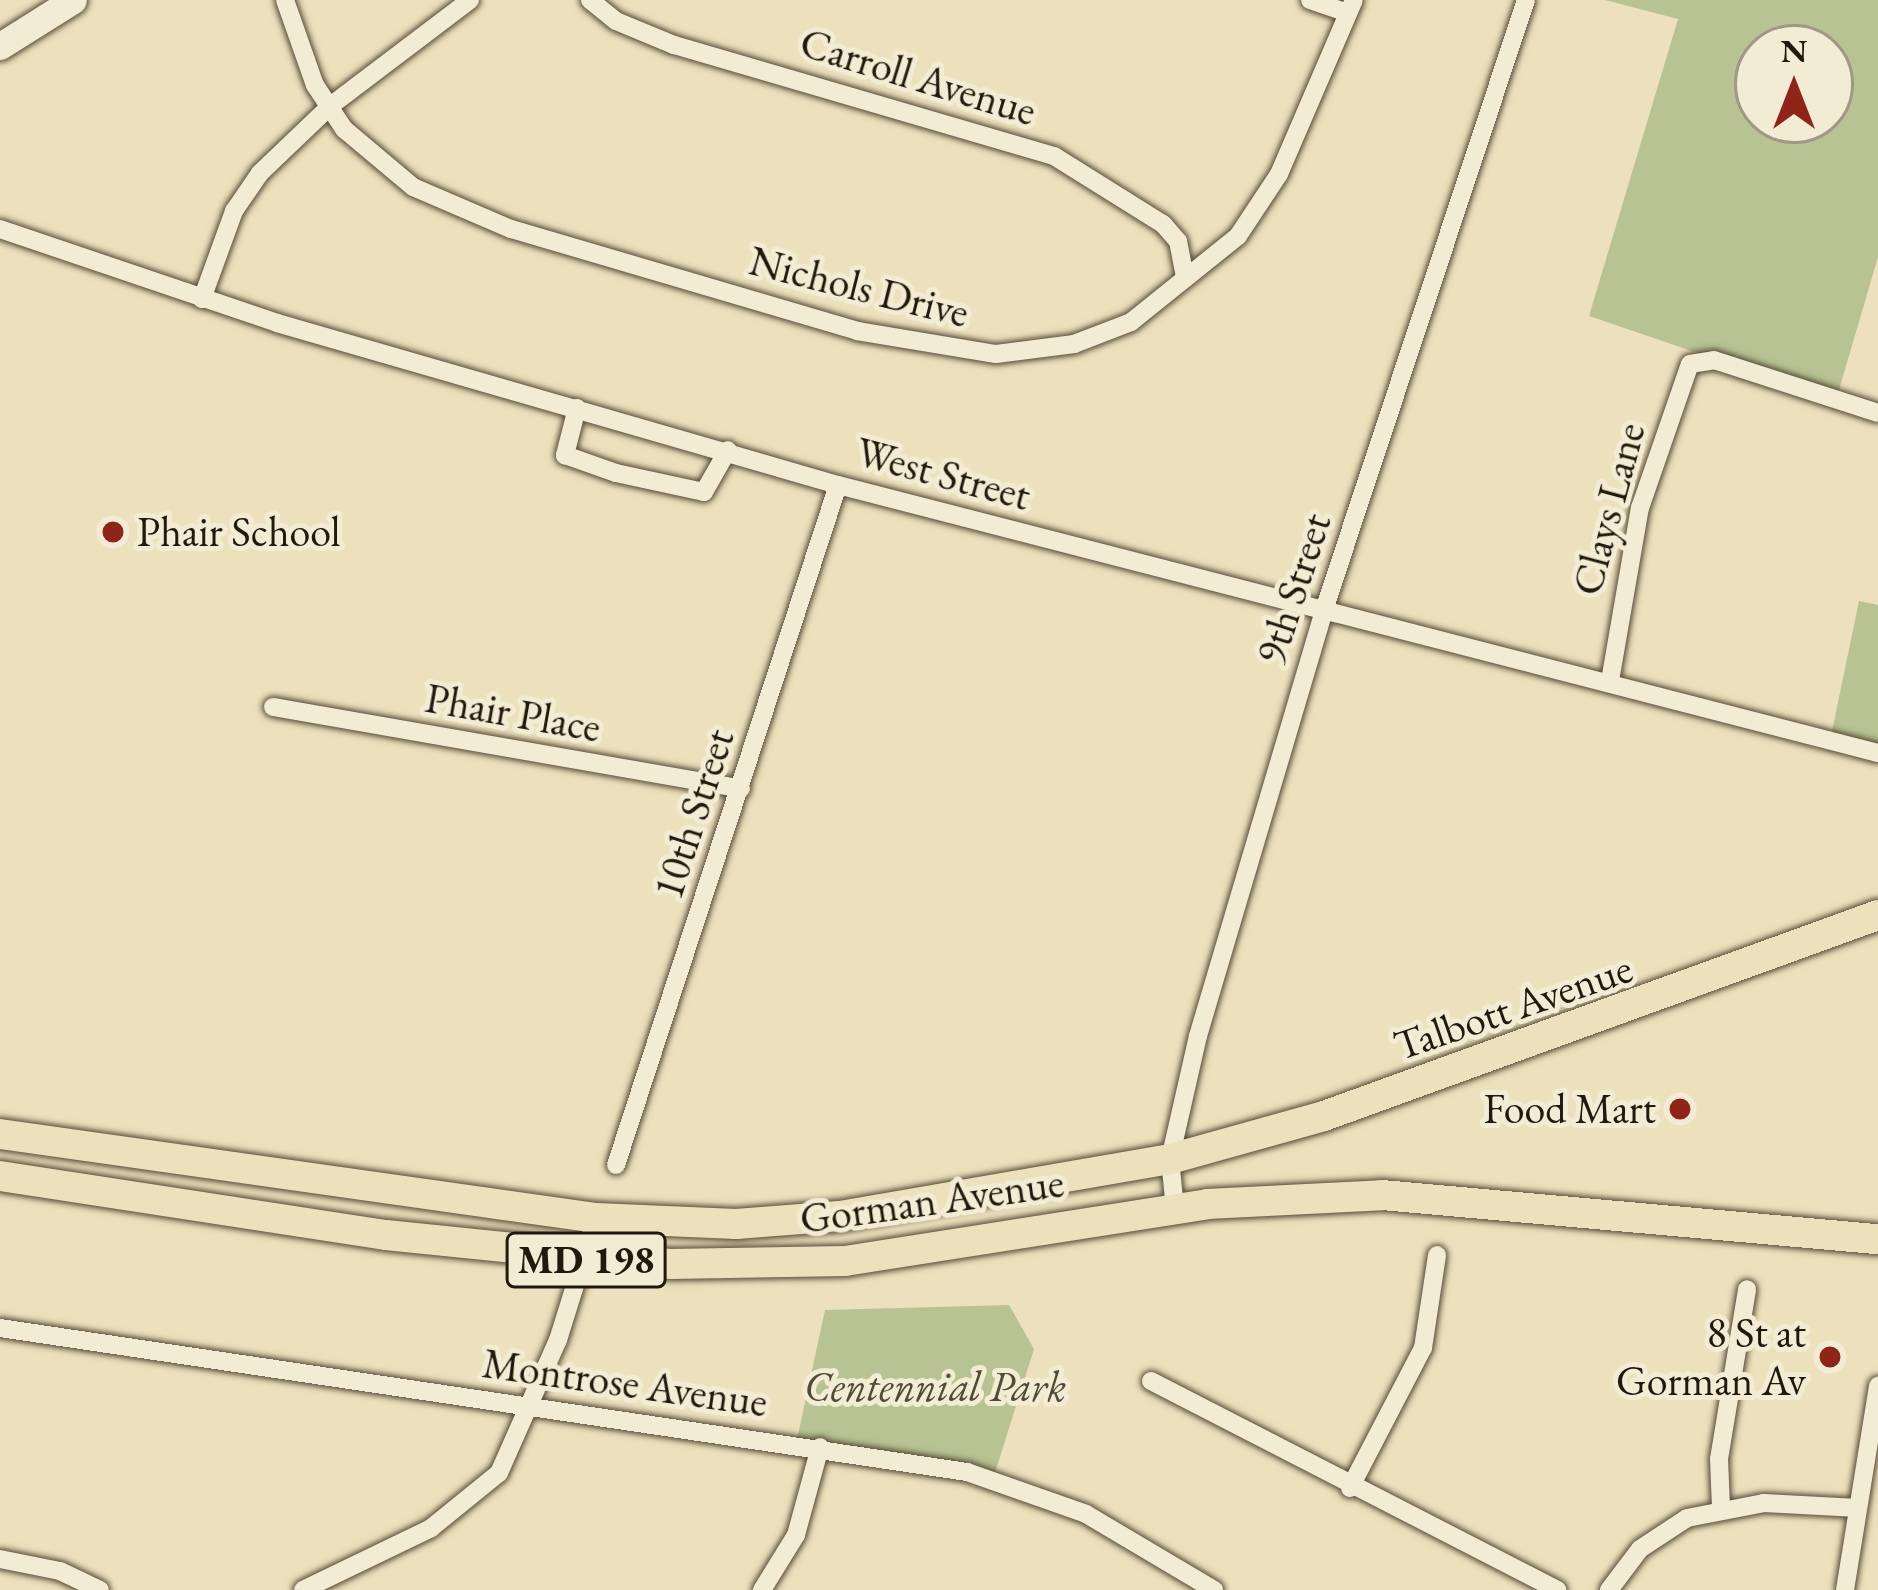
<!DOCTYPE html>
<style>
body{margin:0}
#map{position:relative;width:1878px;height:1590px;overflow:hidden;background:#ede1bd;font-family:"EB Garamond",serif}
div>[style]{position:absolute}
.green>*{inset:0;background:#b7c392}
.roads{filter:drop-shadow(0 0 3px #564a38) drop-shadow(0 0 3px #564a38)}
.street>*{height:18px;margin:-9px;padding:0 9px;transform-origin:9px;border-radius:9px;background:#f3ecd4}
.secondary>*{height:27px;margin:-13.5px;padding:0 13.5px;transform-origin:13.5px;border-radius:13.5px;background:#f3ecd4}
.primary>*{height:30px;margin:-15px;padding:0 15px;transform-origin:15px;border-radius:15px;background:#ede1bd}
.dots>*{width:33px;height:33px;translate:-50% -50%;box-sizing:border-box;border:6px solid #f3ecd4;border-radius:50%}
span{translate:-50% -50%;white-space:nowrap;text-align:center;line-height:1.15;-webkit-text-stroke:10px #f3ecd4;paint-order:stroke}
.shield-label span{padding:3px 9px;background:#f3ecd4;border:3px solid;border-radius:9px;-webkit-text-stroke-width:0}
.shield-label{font-size:39px;color:#23180c;font-weight:700}
.street-label{font-size:42px;color:#23180c}
.poi-label{font-size:42px;color:#23180c}
.left{translate:0 -50%;text-align:left}
.right{translate:-100% -50%;text-align:right}
.park-label{font-size:42px;color:#4f4b34;font-style:italic}
.north{position:absolute;left:1734px;top:24px;width:120px;height:120px;box-sizing:border-box;background:#f3ecd4;border:3px solid #a09784;border-radius:50%;rotate:0deg;font-size:33px;font-weight:700;line-height:48px;text-align:center;color:#23180c}
.north::after{content:'';display:block;margin:auto;width:42px;height:54px;background:#8f2418;clip-path:polygon(50% 0,100% 100%,50% 72%,0 100%)}
</style>
<div id="map">
<div class="green">
<i style="clip-path:polygon(evenodd,1605px 0,1878px 0,1878px 257px,1836px 400px,1589px 316px,1678px 19px,1605px 0,1758px 48px,1830px 48px,1830px 120px,1758px 120px,1758px 48px)"></i>
<i style="clip-path:polygon(1859px 601px,1878px 605px,1878px 753px,1830px 741px)"></i>
<i style="clip-path:polygon(1009px 1305px,1034px 1349px,993px 1479px,796px 1444px,825px 1310px)"></i>
</div>
<div class="roads">
<div class="street">
<i style="left:285px;top:0;width:90px;rotate:70.6deg"></i>
<i style="left:315px;top:85px;width:53px;rotate:56.6deg"></i>
<i style="left:344px;top:129px;width:90px;rotate:40deg"></i>
<i style="left:413px;top:187px;width:107px;rotate:23.2deg"></i>
<i style="left:511px;top:229px;width:361px;rotate:16.4deg"></i>
<i style="left:857px;top:331px;width:141px;rotate:9.4deg"></i>
<i style="left:996px;top:354px;width:79px;rotate:-7.3deg"></i>
<i style="left:1074px;top:344px;width:61px;rotate:-21.1deg"></i>
<i style="left:1131px;top:322px;width:137px;rotate:-38.8deg"></i>
<i style="left:1238px;top:236px;width:74px;rotate:-56.5deg"></i>
<i style="left:1279px;top:174px;width:189px;rotate:-66.7deg"></i>
<i style="left:590px;top:0;width:33px;rotate:39deg"></i>
<i style="left:616px;top:21px;width:63px;rotate:22.5deg"></i>
<i style="left:674px;top:45px;width:396px;rotate:16.3deg"></i>
<i style="left:1054px;top:156px;width:128px;rotate:32deg"></i>
<i style="left:1163px;top:224px;width:23px;rotate:49deg"></i>
<i style="left:1178px;top:241px;width:36px;rotate:79deg"></i>
<i style="left:1310px;top:0;width:40px;rotate:18.9deg"></i>
<i style="left:0;top:229px;width:293px;rotate:18.7deg"></i>
<i style="left:277px;top:323px;width:584px;rotate:16.11deg"></i>
<i style="left:838px;top:485px;width:1074px;rotate:14.45deg"></i>
<i style="left:202px;top:299px;width:94px;rotate:-70deg"></i>
<i style="left:234px;top:211px;width:46px;rotate:-55.6deg"></i>
<i style="left:260px;top:173px;width:95px;rotate:-43.7deg"></i>
<i style="left:329px;top:107px;width:177px;rotate:-37.2deg"></i>
<i style="left:577px;top:408px;width:49px;rotate:104.3deg"></i>
<i style="left:565px;top:455px;width:54px;rotate:19.4deg"></i>
<i style="left:616px;top:473px;width:90px;rotate:12.2deg"></i>
<i style="left:704px;top:492px;width:48px;rotate:-60.3deg"></i>
<i style="left:1610px;top:681px;width:176px;rotate:-80.2deg"></i>
<i style="left:1640px;top:508px;width:152px;rotate:-70.9deg"></i>
<i style="left:1690px;top:364px;width:24px;rotate:-9deg"></i>
<i style="left:1714px;top:360px;width:172px;rotate:17.9deg"></i>
<i style="left:273px;top:707px;width:475px;rotate:9.9deg"></i>
<i style="left:616px;top:1165px;width:715px;rotate:-71.92deg"></i>
<i style="left:1175px;top:1209px;width:50px;rotate:-95.7deg"></i>
<i style="left:1170px;top:1159px;width:126px;rotate:-77.2deg"></i>
<i style="left:1198px;top:1036px;width:447px;rotate:-73.5deg"></i>
<i style="left:1325px;top:607px;width:639px;rotate:-71.68deg"></i>
<i style="left:0;top:1328px;width:978px;rotate:8.47deg"></i>
<i style="left:967px;top:1472px;width:126px;rotate:19.4deg"></i>
<i style="left:1086px;top:1514px;width:149px;rotate:30.7deg"></i>
<i style="left:1151px;top:1381px;width:457px;rotate:27.2deg"></i>
<i style="left:1350px;top:1488px;width:158px;rotate:-62.5deg"></i>
<i style="left:1423px;top:1348px;width:94px;rotate:-81.4deg"></i>
<i style="left:1721px;top:1508px;width:49px;rotate:-92.3deg"></i>
<i style="left:1719px;top:1459px;width:172px;rotate:-80.6deg"></i>
<i style="left:0;top:1559px;width:61px;rotate:11.3deg"></i>
<i style="left:60px;top:1571px;width:44px;rotate:25.4deg"></i>
<i style="left:303px;top:1590px;width:142px;rotate:-25.8deg"></i>
<i style="left:431px;top:1528px;width:87px;rotate:-39deg"></i>
<i style="left:499px;top:1473px;width:145px;rotate:-66.1deg"></i>
<i style="left:558px;top:1340px;width:128px;rotate:-72.7deg"></i>
<i style="left:762px;top:1590px;width:65px;rotate:-58.3deg"></i>
<i style="left:796px;top:1535px;width:91px;rotate:-74.7deg"></i>
<i style="left:1609px;top:1590px;width:51px;rotate:-52.9deg"></i>
<i style="left:1640px;top:1549px;width:56px;rotate:-33.4deg"></i>
<i style="left:1687px;top:1518px;width:78px;rotate:-11deg"></i>
<i style="left:1764px;top:1503px;width:94px;rotate:3deg"></i>
<i style="left:1845px;top:1590px;width:207px;rotate:-80.8deg"></i>
</div>
<div class="secondary">
<i style="left:0;top:46px;width:86px;rotate:-32.2deg"></i>
</div>
<div class="primary">
<i style="left:0;top:1134px;width:602px;rotate:8.02deg"></i>
<i style="left:596px;top:1218px;width:140px;rotate:2.5deg"></i>
<i style="left:736px;top:1224px;width:104px;rotate:-4.4deg"></i>
<i style="left:840px;top:1216px;width:335px;rotate:-9.8deg"></i>
<i style="left:1170px;top:1159px;width:160px;rotate:-15.6deg"></i>
<i style="left:1324px;top:1116px;width:589px;rotate:-19.94deg"></i>
<i style="left:0;top:1176px;width:390px;rotate:8.7deg"></i>
<i style="left:386px;top:1235px;width:285px;rotate:5.8deg"></i>
<i style="left:670px;top:1264px;width:175px;rotate:-1deg"></i>
<i style="left:845px;top:1261px;width:366px;rotate:-8.9deg"></i>
<i style="left:1207px;top:1204px;width:175px;rotate:-2.9deg"></i>
<i style="left:1382px;top:1195px;width:498px;rotate:5.1deg"></i>
</div>
</div>
<div class="dots">
<i style="left:113px;top:532px;background:#8f2418"></i>
<i style="left:1680px;top:1109px;background:#8f2418"></i>
<i style="left:1830px;top:1357px;background:#8f2418"></i>
</div>
<div class="shield-label">
<span style="left:586px;top:1260px">MD 198</span>
</div>
<div class="street-label">
<span style="left:918px;top:77px;rotate:17deg">Carroll Avenue</span>
<span style="left:859px;top:287px;rotate:14deg">Nichols Drive</span>
<span style="left:943px;top:474px;rotate:15deg">West Street</span>
<span style="left:1609px;top:509px;rotate:-75deg">Clays Lane</span>
<span style="left:1294px;top:589px;rotate:-72deg">9th Street</span>
<span style="left:513px;top:713px;rotate:10deg">Phair Place</span>
<span style="left:694px;top:814px;rotate:-72deg">10th Street</span>
<span style="left:1513px;top:1007px;rotate:-19deg">Talbott Avenue</span>
<span style="left:932px;top:1201px;rotate:-8deg">Gorman Avenue</span>
<span style="left:625px;top:1383px;rotate:8deg">Montrose Avenue</span>
</div>
<div class="poi-label">
<span class="left" style="left:137px;top:532px">Phair School</span>
<span class="right" style="left:1656px;top:1109px">Food Mart</span>
<span class="right" style="left:1806px;top:1357px">8 St at<br>Gorman Av</span>
</div>
<div class="park-label">
<span style="left:935px;top:1387px">Centennial Park</span>
</div>
<div class="north">N</div>
</div>
